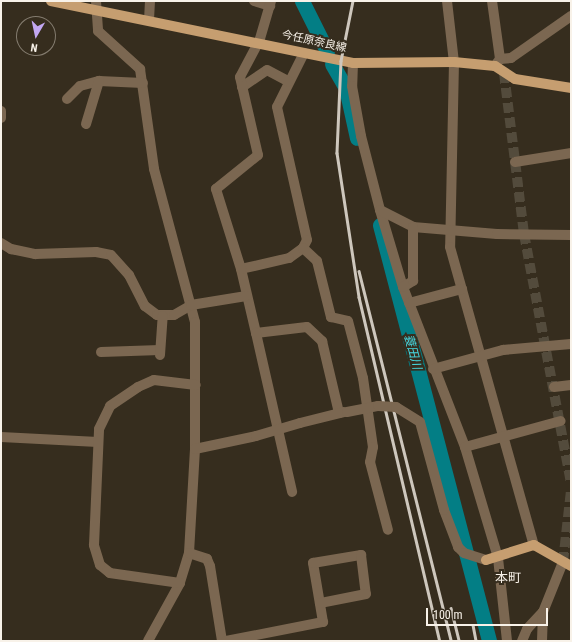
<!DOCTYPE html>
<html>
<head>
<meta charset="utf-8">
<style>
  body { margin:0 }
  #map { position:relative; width:572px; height:642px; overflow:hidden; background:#362d1e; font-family:"Roboto Condensed","Noto Sans JP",sans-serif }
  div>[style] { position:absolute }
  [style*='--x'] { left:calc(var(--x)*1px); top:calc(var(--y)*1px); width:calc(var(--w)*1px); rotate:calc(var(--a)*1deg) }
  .river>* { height:15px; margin:-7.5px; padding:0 7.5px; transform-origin:7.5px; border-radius:7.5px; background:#037e85 }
  .minor-tunnel>* { height:10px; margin-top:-5px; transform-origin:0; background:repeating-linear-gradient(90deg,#534b3c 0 10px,transparent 0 15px) }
  .minor>* { height:10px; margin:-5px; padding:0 5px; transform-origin:5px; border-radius:5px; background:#7b6751 }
  .major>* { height:10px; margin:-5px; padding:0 5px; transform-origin:5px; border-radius:5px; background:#c69e70 }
  .rail>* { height:2.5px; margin:-1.25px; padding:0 1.25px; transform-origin:1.25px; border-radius:1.25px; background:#cec7bd }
  .minor-bridge>* { height:10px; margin:-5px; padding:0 5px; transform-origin:5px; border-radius:5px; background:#7b6751 }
  span { translate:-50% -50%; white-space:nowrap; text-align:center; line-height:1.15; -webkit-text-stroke:4px #362d1e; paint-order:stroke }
  .street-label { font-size:11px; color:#f8f2e9 }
  .water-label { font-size:12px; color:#46d9e2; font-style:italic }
  .quarter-label { font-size:13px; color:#f8f2e9 }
  .frame { position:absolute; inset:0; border:2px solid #f8f2e9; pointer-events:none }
  .north { position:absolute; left:16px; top:16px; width:40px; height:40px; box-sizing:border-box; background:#362d1e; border:1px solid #847c6f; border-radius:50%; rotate:189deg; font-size:11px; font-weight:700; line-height:16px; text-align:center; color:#f8f2e9 }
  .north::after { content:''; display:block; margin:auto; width:14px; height:18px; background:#c2a7f2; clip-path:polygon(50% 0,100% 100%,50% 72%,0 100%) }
  .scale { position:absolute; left:426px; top:608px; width:122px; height:18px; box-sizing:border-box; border:2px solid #f8f2e9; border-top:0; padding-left:5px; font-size:12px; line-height:14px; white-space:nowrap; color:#f8f2e9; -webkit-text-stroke:3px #362d1e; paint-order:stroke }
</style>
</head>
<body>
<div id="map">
  <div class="river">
    <i style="--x:302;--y:1;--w:56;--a:63.4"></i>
    <i style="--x:332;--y:64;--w:28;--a:60"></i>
    <i style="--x:346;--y:88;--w:51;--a:77.6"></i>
    <i style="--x:380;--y:225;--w:430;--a:75.3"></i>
  </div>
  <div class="minor-tunnel">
    <i style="--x:504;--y:73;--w:162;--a:82.9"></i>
    <i style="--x:524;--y:234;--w:252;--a:79.3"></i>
    <i style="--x:563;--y:562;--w:71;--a:-83.6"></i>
  </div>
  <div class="minor">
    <i style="--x:96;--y:1;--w:30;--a:86"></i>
    <i style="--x:98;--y:31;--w:57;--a:42.1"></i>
    <i style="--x:140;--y:69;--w:101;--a:82"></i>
    <i style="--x:154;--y:169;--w:158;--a:75"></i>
    <i style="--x:195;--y:322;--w:127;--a:90"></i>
    <i style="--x:195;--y:449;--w:104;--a:93.3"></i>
    <i style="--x:189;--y:553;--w:31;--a:107"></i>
    <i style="--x:180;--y:583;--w:66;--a:118.9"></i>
    <i style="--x:254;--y:1;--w:17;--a:17"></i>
    <i style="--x:447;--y:1;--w:61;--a:83.5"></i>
    <i style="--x:454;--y:62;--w:185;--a:91.2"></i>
    <i style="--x:450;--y:247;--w:310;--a:74.3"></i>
    <i style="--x:492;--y:1;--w:59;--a:82.1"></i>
    <i style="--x:500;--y:59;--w:5;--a:127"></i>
    <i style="--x:149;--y:20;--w:19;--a:-87"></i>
    <i style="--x:304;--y:53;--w:60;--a:116.6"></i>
    <i style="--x:277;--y:107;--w:136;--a:77.3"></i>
    <i style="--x:307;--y:240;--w:9;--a:117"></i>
    <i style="--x:303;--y:248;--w:17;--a:144"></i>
    <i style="--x:289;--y:258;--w:49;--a:167.1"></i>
    <i style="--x:241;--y:269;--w:66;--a:76.8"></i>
    <i style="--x:256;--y:333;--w:51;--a:-6.7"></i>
    <i style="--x:307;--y:327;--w:21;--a:43"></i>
    <i style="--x:322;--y:341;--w:74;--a:76.7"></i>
    <i style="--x:500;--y:59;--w:11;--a:-5"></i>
    <i style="--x:511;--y:58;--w:73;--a:-35"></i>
    <i style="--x:353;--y:63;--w:23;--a:92"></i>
    <i style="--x:352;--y:86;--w:51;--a:79.8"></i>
    <i style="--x:361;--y:136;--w:76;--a:75.6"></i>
    <i style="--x:380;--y:210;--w:80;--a:73.4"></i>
    <i style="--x:403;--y:287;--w:172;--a:68.8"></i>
    <i style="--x:465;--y:447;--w:116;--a:73.4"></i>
    <i style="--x:498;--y:558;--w:83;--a:83.8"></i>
    <i style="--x:242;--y:87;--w:30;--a:-34"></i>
    <i style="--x:267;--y:70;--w:24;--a:28"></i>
    <i style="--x:67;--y:99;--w:18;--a:-45"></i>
    <i style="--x:80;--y:86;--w:20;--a:-15"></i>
    <i style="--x:99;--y:81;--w:44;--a:2.6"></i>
    <i style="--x:1;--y:111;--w:7;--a:90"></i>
    <i style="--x:86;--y:124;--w:45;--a:-73.2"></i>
    <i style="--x:515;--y:162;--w:57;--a:-9.1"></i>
    <i style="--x:380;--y:210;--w:37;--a:27"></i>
    <i style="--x:413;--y:227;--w:84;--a:4.8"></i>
    <i style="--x:497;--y:234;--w:74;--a:0.8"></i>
    <i style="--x:1;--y:243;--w:12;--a:31"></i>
    <i style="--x:11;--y:249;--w:25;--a:12"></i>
    <i style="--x:35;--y:254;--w:61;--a:-1.9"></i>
    <i style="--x:96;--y:252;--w:15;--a:11"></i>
    <i style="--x:111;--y:255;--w:27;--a:48"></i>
    <i style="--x:129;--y:275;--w:35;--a:63"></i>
    <i style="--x:145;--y:306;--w:15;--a:37"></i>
    <i style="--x:157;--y:315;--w:17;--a:0"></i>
    <i style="--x:174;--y:315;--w:20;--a:-30"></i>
    <i style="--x:191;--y:305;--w:56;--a:-9.3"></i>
    <i style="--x:303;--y:248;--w:19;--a:43"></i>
    <i style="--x:317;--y:261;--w:58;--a:76"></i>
    <i style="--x:331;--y:317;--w:17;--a:13"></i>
    <i style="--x:348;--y:321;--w:59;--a:75.3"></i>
    <i style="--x:363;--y:378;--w:70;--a:81.8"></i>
    <i style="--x:373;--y:447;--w:15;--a:101"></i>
    <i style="--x:370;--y:462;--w:70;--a:75.2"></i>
    <i style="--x:241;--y:269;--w:84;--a:-107.4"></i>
    <i style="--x:216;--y:189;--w:54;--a:-39"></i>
    <i style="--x:258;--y:155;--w:80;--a:-103"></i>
    <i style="--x:240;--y:77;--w:40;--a:-62"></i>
    <i style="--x:259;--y:42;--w:43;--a:-73.7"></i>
    <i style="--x:403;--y:287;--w:12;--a:-31"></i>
    <i style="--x:413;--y:281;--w:54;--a:-90"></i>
    <i style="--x:409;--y:303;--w:55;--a:-14.8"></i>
    <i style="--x:256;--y:333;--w:163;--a:77.2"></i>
    <i style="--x:101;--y:352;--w:59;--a:-1.9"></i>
    <i style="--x:160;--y:355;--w:39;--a:-86"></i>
    <i style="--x:433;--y:369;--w:73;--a:-15.2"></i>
    <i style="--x:503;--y:350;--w:68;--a:-5"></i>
    <i style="--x:554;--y:387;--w:17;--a:-7"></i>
    <i style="--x:300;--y:423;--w:45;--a:-14"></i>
    <i style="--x:1;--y:437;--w:97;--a:3"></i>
    <i style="--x:465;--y:447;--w:99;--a:-15.2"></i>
    <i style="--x:195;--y:449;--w:62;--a:-12"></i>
    <i style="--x:444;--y:510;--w:40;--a:69"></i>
    <i style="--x:458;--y:547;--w:8;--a:45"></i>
    <i style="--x:464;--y:553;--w:23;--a:18"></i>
    <i style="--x:189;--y:553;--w:19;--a:18"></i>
    <i style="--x:207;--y:559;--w:8;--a:67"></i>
    <i style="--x:210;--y:566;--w:76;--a:80.9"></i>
    <i style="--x:180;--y:583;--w:71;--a:-171.9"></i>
    <i style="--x:110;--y:573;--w:13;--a:-141"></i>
    <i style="--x:100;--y:565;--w:21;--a:-107"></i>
    <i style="--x:94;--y:545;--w:116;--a:-87.5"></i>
    <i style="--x:99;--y:429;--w:25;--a:-64"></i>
    <i style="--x:110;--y:406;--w:34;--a:-34"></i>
    <i style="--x:138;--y:387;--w:17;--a:-24"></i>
    <i style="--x:154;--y:380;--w:42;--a:6.8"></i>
    <i style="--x:226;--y:641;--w:99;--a:-11.1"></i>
    <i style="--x:323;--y:622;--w:60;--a:-99.6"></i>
    <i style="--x:313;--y:563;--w:49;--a:-9.5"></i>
    <i style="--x:361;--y:555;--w:39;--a:83"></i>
    <i style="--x:366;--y:594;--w:47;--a:168.9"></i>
    <i style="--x:522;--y:641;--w:13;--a:-67"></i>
    <i style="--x:527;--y:629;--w:23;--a:-47"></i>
    <i style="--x:542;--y:641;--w:29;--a:-88"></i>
    <i style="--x:543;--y:612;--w:54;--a:-68.2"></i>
  </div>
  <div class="major">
    <i style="--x:51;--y:1;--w:308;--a:11.6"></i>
    <i style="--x:353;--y:63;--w:101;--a:-0.6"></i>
    <i style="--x:454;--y:62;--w:41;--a:5.6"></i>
    <i style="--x:495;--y:66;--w:24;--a:33"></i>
    <i style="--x:515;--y:79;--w:57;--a:9.1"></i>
    <i style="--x:486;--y:560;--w:50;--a:-17.4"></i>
    <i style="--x:534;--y:545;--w:43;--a:29.6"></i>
  </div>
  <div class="rail">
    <i style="--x:353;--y:1;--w:61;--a:101.3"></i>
    <i style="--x:341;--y:61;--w:92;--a:92.5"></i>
    <i style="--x:337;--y:153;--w:146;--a:81.3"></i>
    <i style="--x:359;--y:297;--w:353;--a:76.8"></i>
    <i style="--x:359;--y:271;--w:381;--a:76"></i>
    <i style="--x:451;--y:608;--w:34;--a:76"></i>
    <i style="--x:473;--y:625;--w:16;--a:79"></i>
  </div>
  <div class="minor-bridge">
    <i style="--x:347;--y:412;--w:32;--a:-11"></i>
    <i style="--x:378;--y:406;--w:18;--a:3"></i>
    <i style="--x:396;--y:407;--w:28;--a:32"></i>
    <i style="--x:420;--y:422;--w:91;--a:74.7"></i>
    <i style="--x:256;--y:436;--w:46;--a:-16.5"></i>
  </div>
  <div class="street-label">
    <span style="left:314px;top:42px;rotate:12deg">今任原奈良線</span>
  </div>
  <div class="water-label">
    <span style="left:412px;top:352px;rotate:75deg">蓑田川</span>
  </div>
  <div class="quarter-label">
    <span style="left:508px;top:578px">本町</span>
  </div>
  <div class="frame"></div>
  <div class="north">N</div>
  <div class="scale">100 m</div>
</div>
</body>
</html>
